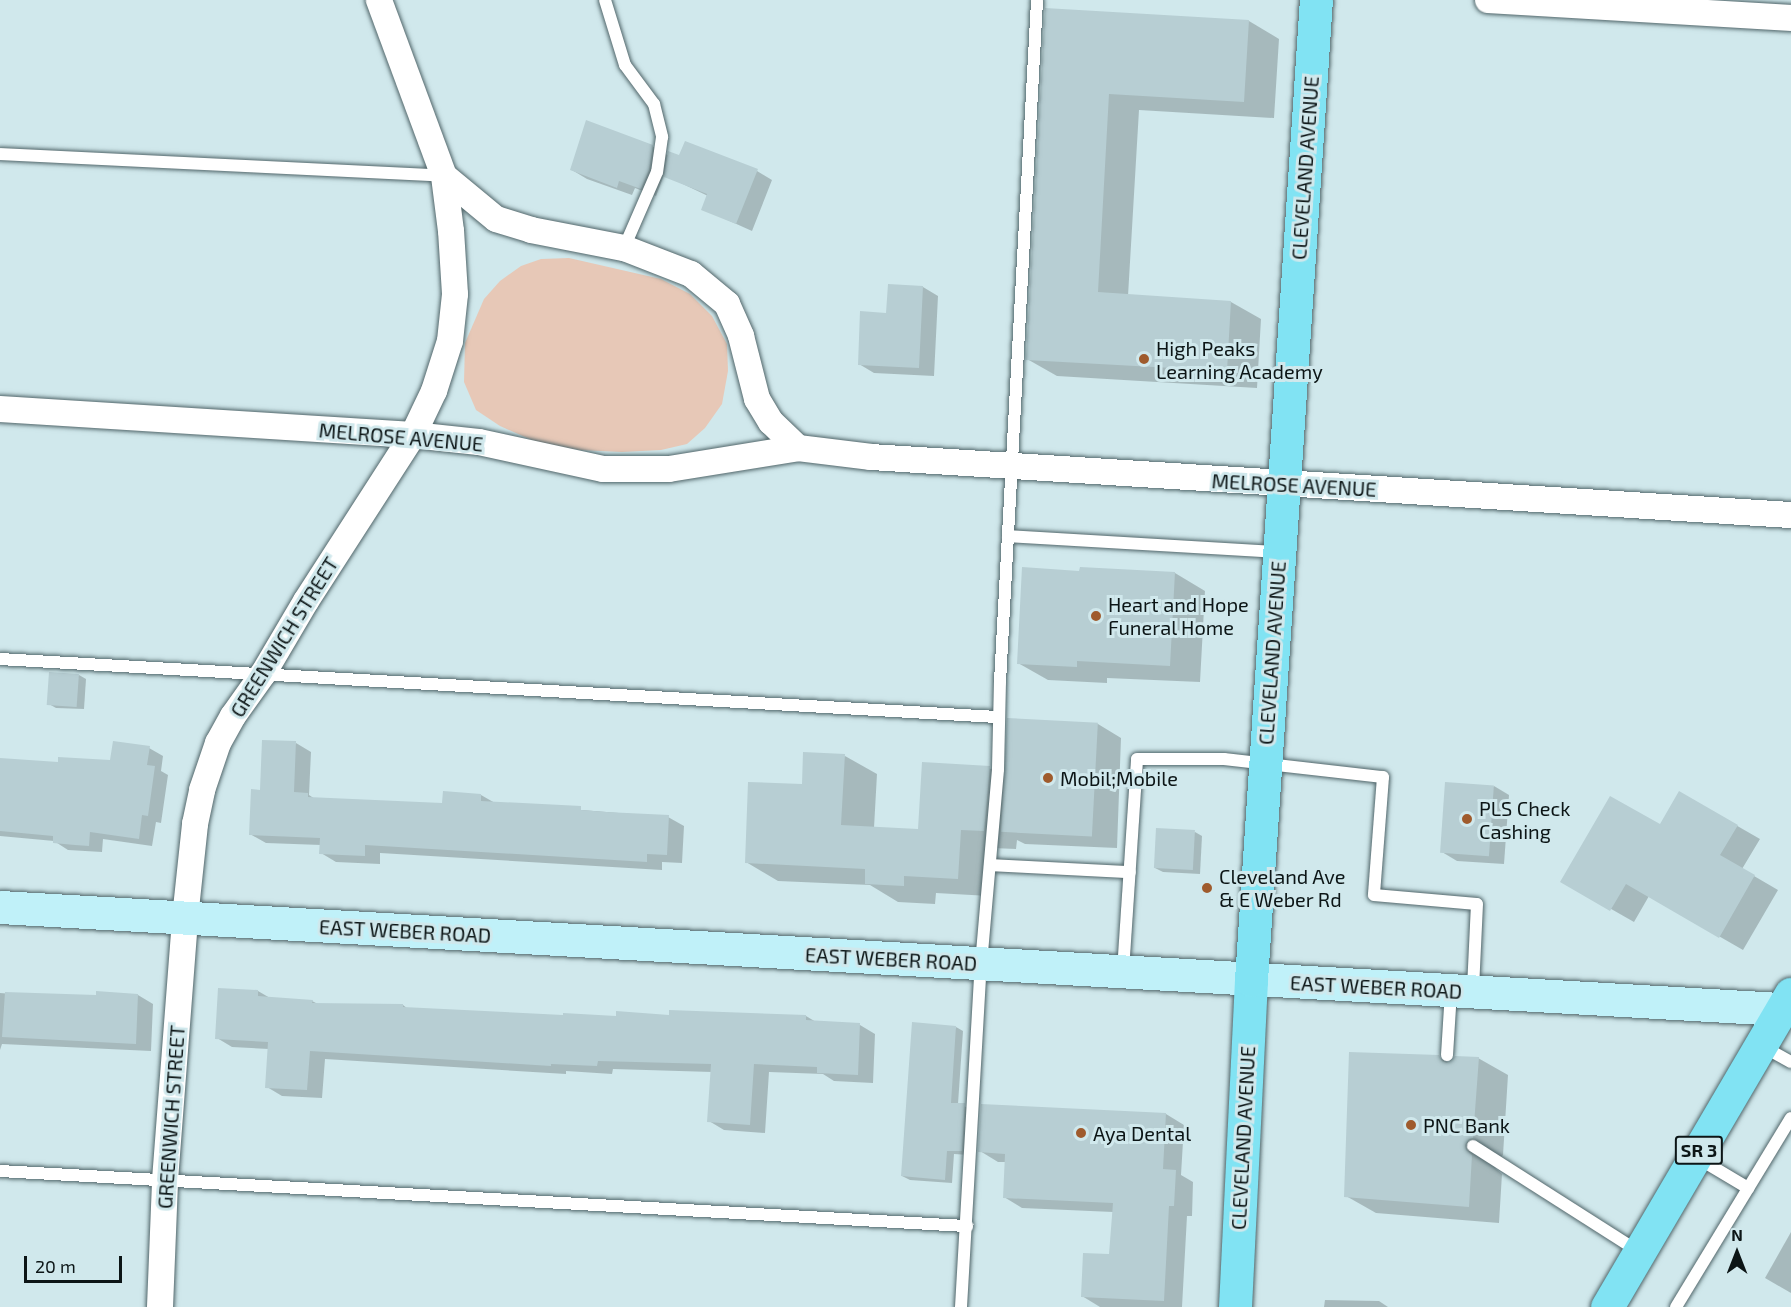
<!DOCTYPE html>
<html>
<head>
<meta charset="utf-8">
<style>
  body { margin:0 }
  #map { position:relative; width:1791px; height:1307px; overflow:hidden; background:#d0e8ec; font-family:"Exo 2",sans-serif }
  div>[style] { position:absolute }
  [style*='--x'] { left:calc(var(--x)*1px); top:calc(var(--y)*1px); width:calc(var(--w)*1px); rotate:calc(var(--a)*1deg) }
  .green>* { inset:0; background:#e7c8b7 }
  .shadow>* { inset:0; background:#0003 }
  .building>* { inset:0; background:#b7ced3; transform-origin:0 0 }
  .roads { filter:drop-shadow(0 0 2px #51666a) drop-shadow(0 0 2px #51666a) }
  .lane>* { height:12px; margin:-6px; padding:0 6px; transform-origin:6px; border-radius:6px; background:#fff }
  .street>* { height:26px; margin:-13px; padding:0 13px; transform-origin:13px; border-radius:13px; background:#fff }
  .secondary>* { height:33px; margin:-16.5px; padding:0 16.5px; transform-origin:16.5px; border-radius:16.5px; background:#c0f1f9 }
  .primary>* { height:33px; margin:-16.5px; padding:0 16.5px; transform-origin:16.5px; border-radius:16.5px; background:#81e3f3 }
  .dots>* { width:16px; height:16px; translate:-50% -50%; box-sizing:border-box; border:3px solid #d0e8ec; border-radius:50% }
  span { translate:-50% -50%; white-space:nowrap; text-align:center; line-height:1.15; -webkit-text-stroke:6px #d0e8ec; paint-order:stroke }
  .shield-label span { padding:2px 4px; background:#d0e8ec; border:2px solid; border-radius:4px; -webkit-text-stroke-width:0 }
  .shield-label { font-size:18px; color:#0c1516; font-weight:700 }
  .street-label { font-size:20px; color:#0c1516 }
  .poi-label { font-size:20px; color:#0c1516 }
  .left { translate:0 -50%; text-align:left }
  .north { position:absolute; left:1707px; top:1223px; width:60px; height:60px; -webkit-text-stroke:4px #d0e8ec; paint-order:stroke; rotate:0deg; font-size:16px; font-weight:700; line-height:24px; text-align:center; color:#0c1516 }
  .north::after { content:''; display:block; margin:auto; width:21px; height:27px; background:#0c1516; clip-path:polygon(50% 0,100% 100%,50% 72%,0 100%) }
  .scale { position:absolute; left:24px; top:1256px; width:98px; height:27px; box-sizing:border-box; border:3px solid #0c1516; border-top:0; padding-left:8px; font-size:18px; line-height:21px; white-space:nowrap; color:#0c1516; -webkit-text-stroke:4px #d0e8ec; paint-order:stroke }
</style>
</head>
<body>
<div id="map">
  <div class="green">
    <i style="clip-path:polygon(569px 258px,661px 279px,690px 294px,712px 316px,727px 344px,728px 371px,722px 404px,705px 428px,687px 444px,661px 450px,622px 452px,579px 450px,534px 441px,500px 426px,476px 410px,464px 382px,465px 343px,484px 299px,500px 281px,521px 266px,541px 259px)"></i>
  </div>
  <div class="shadow">
    <i style="clip-path:polygon(1046px 9px,1249px 21px,1279px 39px,1274px 118px,1139px 110px,1128px 296px,1231px 302px,1261px 319px,1257px 388px,1057px 376px,1027px 359px)"></i>
    <i style="clip-path:polygon(652px 146px,669px 156px,757px 171px,772px 180px,752px 231px,703px 209px,708px 196px,664px 175px,656px 196px,635px 188px,632px 195px,587px 179px,572px 170px)"></i>
    <i style="clip-path:polygon(889px 285px,923px 287px,938px 296px,934px 376px,874px 373px,859px 364px,888px 314px)"></i>
    <i style="clip-path:polygon(1081px 572px,1175px 573px,1205px 591px,1200px 682px,1107px 678px,1107px 683px,1048px 680px,1018px 663px)"></i>
    <i style="clip-path:polygon(79px 675px,86px 679px,84px 709px,56px 708px,49px 704px)"></i>
    <i style="clip-path:polygon(1009px 719px,1098px 724px,1121px 738px,1117px 848px,1025px 844px,1017px 840px,1016px 849px,992px 848px,989px 896px,936px 893px,935px 904px,898px 902px,870px 885px,778px 881px,746px 862px,803px 786px,845px 756px,877px 774px,874px 828px,919px 831px,989px 768px,1005px 777px)"></i>
    <i style="clip-path:polygon(296px 743px,311px 752px,309px 795px,315px 799px,443px 804px,481px 795px,495px 803px,668px 817px,684px 826px,682px 863px,662px 862px,662px 870px,380px 853px,380px 864px,336px 862px,321px 853px,321px 845px,266px 843px,250px 834px,262px 791px)"></i>
    <i style="clip-path:polygon(149px 748px,163px 756px,161px 771px,168px 775px,161px 823px,156px 822px,152px 846px,103px 839px,102px 852px,68px 850px,54px 841px,0 836px,0 760px,59px 764px,111px 761px)"></i>
    <i style="clip-path:polygon(1494px 786px,1509px 795px,1504px 864px,1457px 861px,1442px 852px)"></i>
    <i style="clip-path:polygon(1680px 793px,1760px 839px,1742px 869px,1778px 890px,1743px 950px,1649px 896px,1634px 922px,1562px 881px,1661px 826px)"></i>
    <i style="clip-path:polygon(1195px 832px,1202px 836px,1200px 874px,1163px 872px,1155px 868px)"></i>
    <i style="clip-path:polygon(258px 991px,270px 998px,312px 1001px,318px 1004px,403px 1005px,408px 1009px,617px 1018px,806px 1016px,816px 1022px,860px 1025px,875px 1034px,873px 1083px,834px 1081px,823px 1074px,769px 1072px,765px 1133px,724px 1130px,709px 1121px,712px 1072px,613px 1069px,612px 1074px,566px 1071px,566px 1074px,325px 1059px,322px 1098px,282px 1096px,267px 1087px,269px 1049px,232px 1047px,217px 1038px)"></i>
    <i style="clip-path:polygon(0 993px,53px 997px,138px 995px,153px 1004px,151px 1051px,2px 1044px,0 1050px)"></i>
    <i style="clip-path:polygon(956px 1027px,963px 1031px,958px 1104px,971px 1109px,969px 1155px,954px 1154px,952px 1183px,910px 1180px,902px 1176px)"></i>
    <i style="clip-path:polygon(1438px 1057px,1449px 1063px,1478px 1058px,1508px 1075px,1503px 1155px,1494px 1163px,1496px 1169px,1502px 1174px,1499px 1223px,1376px 1213px,1346px 1196px)"></i>
    <i style="clip-path:polygon(1166px 1114px,1184px 1125px,1181px 1175px,1193px 1182px,1192px 1216px,1187px 1216px,1182px 1307px,1100px 1307px,1082px 1296px,1110px 1256px,1113px 1212px,1022px 1208px,1004px 1197px,1006px 1162px,998px 1162px,980px 1151px)"></i>
    <i style="clip-path:polygon(1791px 1232px,1791px 1293px,1765px 1278px)"></i>
    <i style="clip-path:polygon(1325px 1300px,1379px 1301px,1388px 1307px,1324px 1307px)"></i>
  </div>
  <div class="building">
    <i style="clip-path:polygon(1045px 8px,1249px 20px,1244px 102px,1109px 94px,1098px 292px,1231px 301px,1227px 371px,1026px 360px)"></i>
    <i style="clip-path:polygon(586px 120px,653px 145px,649px 170px,641px 189px,619px 181px,617px 188px,570px 170px)"></i>
    <i style="clip-path:polygon(685px 141px,758px 169px,736px 224px,701px 210px,707px 194px,664px 177px,668px 151px,679px 155px)"></i>
    <i style="clip-path:polygon(888px 284px,923px 286px,919px 368px,858px 365px,860px 311px,886px 313px)"></i>
    <i style="clip-path:polygon(1022px 567px,1079px 571px,1080px 567px,1175px 572px,1170px 666px,1077px 661px,1077px 667px,1017px 664px)"></i>
    <i style="left:49px;top:672px;width:30px;height:33px;rotate:4deg"></i>
    <i style="left:1007px;top:718px;width:91px;height:114px;rotate:3deg"></i>
    <i style="clip-path:polygon(262px 740px,296px 741px,294px 792px,308px 793px,308px 797px,442px 803px,443px 791px,481px 794px,481px 801px,581px 806px,581px 810px,606px 812px,669px 815px,667px 855px,647px 854px,647px 862px,365px 845px,365px 856px,319px 854px,320px 838px,249px 835px,251px 789px,260px 790px)"></i>
    <i style="clip-path:polygon(113px 741px,150px 746px,147px 765px,155px 766px,148px 816px,142px 815px,139px 839px,90px 832px,89px 846px,75px 845px,53px 843px,53px 836px,0 831px,0 758px,58px 762px,58px 757px,110px 760px)"></i>
    <i style="clip-path:polygon(803px 752px,845px 754px,841px 825px,918px 829px,922px 762px,990px 766px,984px 831px,961px 830px,958px 879px,904px 876px,904px 886px,865px 884px,865px 869px,745px 863px,748px 782px,802px 784px)"></i>
    <i style="left:1445px;top:782px;width:49px;height:71px;rotate:4deg"></i>
    <i style="clip-path:polygon(1679px 791px,1738px 825px,1720px 855px,1755px 875px,1719px 938px,1626px 884px,1610px 911px,1560px 882px,1610px 796px,1660px 824px)"></i>
    <i style="left:1156px;top:828px;width:39px;height:40px;rotate:3deg"></i>
    <i style="clip-path:polygon(218px 988px,258px 990px,258px 996px,313px 1000px,312px 1003px,403px 1004px,403px 1007px,563px 1015px,563px 1013px,616px 1016px,616px 1011px,669px 1015px,669px 1010px,806px 1015px,806px 1020px,860px 1023px,858px 1075px,817px 1073px,817px 1067px,754px 1064px,750px 1125px,707px 1122px,711px 1064px,598px 1061px,597px 1066px,551px 1064px,551px 1066px,310px 1051px,307px 1090px,265px 1088px,268px 1042px,215px 1039px)"></i>
    <i style="clip-path:polygon(96px 991px,138px 994px,136px 1044px,2px 1037px,5px 992px,96px 995px)"></i>
    <i style="clip-path:polygon(912px 1022px,956px 1026px,951px 1103px,965px 1103px,962px 1151px,947px 1151px,945px 1180px,901px 1176px)"></i>
    <i style="clip-path:polygon(1349px 1052px,1439px 1055px,1442px 1061px,1447px 1063px,1455px 1056px,1479px 1057px,1473px 1138px,1469px 1139px,1465px 1145px,1466px 1150px,1472px 1155px,1469px 1207px,1344px 1197px)"></i>
    <i style="clip-path:polygon(981px 1104px,1166px 1113px,1163px 1169px,1176px 1170px,1174px 1206px,1169px 1206px,1164px 1301px,1081px 1297px,1083px 1253px,1109px 1254px,1113px 1203px,1003px 1198px,1005px 1154px,978px 1152px)"></i>
  </div>
  <div class="roads">
    <div class="lane">
      <i style="--x:605;--y:0;--w:68;--a:72.9"></i>
      <i style="--x:625;--y:65;--w:49;--a:53.4"></i>
      <i style="--x:654;--y:104;--w:34;--a:76"></i>
      <i style="--x:662;--y:137;--w:35;--a:98"></i>
      <i style="--x:657;--y:172;--w:83;--a:113.5"></i>
      <i style="--x:0;--y:154;--w:445;--a:2.8"></i>
      <i style="--x:1008;--y:536;--w:270;--a:3.4"></i>
      <i style="--x:0;--y:659;--w:1000;--a:3.33"></i>
      <i style="--x:990;--y:865;--w:140;--a:2.9"></i>
      <i style="--x:1123;--y:971;--w:212;--a:-86.2"></i>
      <i style="--x:1137;--y:759;--w:87;--a:0"></i>
      <i style="--x:1224;--y:759;--w:160;--a:6.5"></i>
      <i style="--x:1383;--y:777;--w:118;--a:94.4"></i>
      <i style="--x:1374;--y:895;--w:103;--a:5"></i>
      <i style="--x:1477;--y:904;--w:85;--a:92.7"></i>
      <i style="--x:1762;--y:1046;--w:33;--a:29"></i>
      <i style="--x:1447;--y:1055;--w:64;--a:-86.4"></i>
      <i style="--x:1473;--y:1146;--w:196;--a:32.5"></i>
      <i style="--x:1696;--y:1157;--w:61;--a:30.8"></i>
      <i style="--x:0;--y:1171;--w:969;--a:3.26"></i>
      <i style="--x:961;--y:1307;--w:344;--a:-86.7"></i>
      <i style="--x:981;--y:964;--w:196;--a:-85"></i>
      <i style="--x:998;--y:769;--w:87;--a:-88.7"></i>
      <i style="--x:1000;--y:682;--w:683;--a:-86.89"></i>
      <i style="--x:1676;--y:1307;--w:221;--a:-58.7"></i>
    </div>
    <div class="street">
      <i style="--x:1488;--y:0;--w:304;--a:3.4"></i>
      <i style="--x:444;--y:176;--w:67;--a:39.6"></i>
      <i style="--x:496;--y:219;--w:37;--a:17"></i>
      <i style="--x:531;--y:230;--w:95;--a:11"></i>
      <i style="--x:624;--y:248;--w:72;--a:21.2"></i>
      <i style="--x:691;--y:274;--w:47;--a:39.8"></i>
      <i style="--x:727;--y:304;--w:35;--a:66"></i>
      <i style="--x:741;--y:336;--w:65;--a:75.7"></i>
      <i style="--x:757;--y:399;--w:27;--a:59"></i>
      <i style="--x:771;--y:422;--w:37;--a:44"></i>
      <i style="--x:0;--y:409;--w:414;--a:3.6"></i>
      <i style="--x:413;--y:435;--w:66;--a:6.1"></i>
      <i style="--x:479;--y:442;--w:127;--a:12.3"></i>
      <i style="--x:603;--y:469;--w:66;--a:0"></i>
      <i style="--x:669;--y:469;--w:131;--a:-9.2"></i>
      <i style="--x:798;--y:448;--w:74;--a:7"></i>
      <i style="--x:871;--y:457;--w:922;--a:3.61"></i>
      <i style="--x:160;--y:1307;--w:127;--a:-87.7"></i>
      <i style="--x:165;--y:1180;--w:263;--a:-85.6"></i>
      <i style="--x:185;--y:918;--w:95;--a:-83.9"></i>
      <i style="--x:195;--y:824;--w:35;--a:-78"></i>
      <i style="--x:202;--y:790;--w:50;--a:-71.2"></i>
      <i style="--x:218;--y:743;--w:31;--a:-61"></i>
      <i style="--x:233;--y:716;--w:52;--a:-54.5"></i>
      <i style="--x:263;--y:674;--w:85;--a:-59.5"></i>
      <i style="--x:306;--y:601;--w:197;--a:-57.2"></i>
      <i style="--x:413;--y:435;--w:49;--a:-64.5"></i>
      <i style="--x:434;--y:391;--w:52;--a:-72.3"></i>
      <i style="--x:450;--y:341;--w:47;--a:-83.9"></i>
      <i style="--x:455;--y:294;--w:63;--a:-93.6"></i>
      <i style="--x:451;--y:231;--w:55;--a:-97.3"></i>
      <i style="--x:444;--y:176;--w:188;--a:-110.3"></i>
    </div>
    <div class="secondary">
      <i style="--x:0;--y:907;--w:1784;--a:3.28"></i>
    </div>
    <div class="primary">
      <i style="--x:1235;--y:1307;--w:327;--a:-87.2"></i>
      <i style="--x:1251;--y:980;--w:982;--a:-86.21"></i>
      <i style="--x:1607;--y:1307;--w:363;--a:-59.6"></i>
    </div>
  </div>
  <div class="dots">
    <i style="left:1144px;top:359px;background:#9f5b2d"></i>
    <i style="left:1096px;top:616px;background:#9f5b2d"></i>
    <i style="left:1048px;top:778px;background:#9f5b2d"></i>
    <i style="left:1467px;top:819px;background:#9f5b2d"></i>
    <i style="left:1207px;top:888px;background:#9f5b2d"></i>
    <i style="left:1411px;top:1125px;background:#9f5b2d"></i>
    <i style="left:1081px;top:1133px;background:#9f5b2d"></i>
  </div>
  <div class="shield-label">
    <span style="left:1699px;top:1150px">SR 3</span>
  </div>
  <div class="street-label">
    <span style="left:1305px;top:168px;rotate:-86deg">CLEVELAND AVENUE</span>
    <span style="left:401px;top:437px;rotate:5deg">MELROSE AVENUE</span>
    <span style="left:1294px;top:485px;rotate:3deg">MELROSE AVENUE</span>
    <span style="left:284px;top:637px;rotate:-58deg">GREENWICH STREET</span>
    <span style="left:1272px;top:653px;rotate:-86deg">CLEVELAND AVENUE</span>
    <span style="left:405px;top:931px;rotate:3deg">EAST WEBER ROAD</span>
    <span style="left:891px;top:959px;rotate:3deg">EAST WEBER ROAD</span>
    <span style="left:1376px;top:987px;rotate:3deg">EAST WEBER ROAD</span>
    <span style="left:171px;top:1117px;rotate:-86deg">GREENWICH STREET</span>
    <span style="left:1243px;top:1138px;rotate:-87deg">CLEVELAND AVENUE</span>
  </div>
  <div class="poi-label">
    <span class="left" style="left:1156px;top:360px">High Peaks<br>Learning Academy</span>
    <span class="left" style="left:1108px;top:616px">Heart and Hope<br>Funeral Home</span>
    <span class="left" style="left:1060px;top:778px">Mobil;Mobile</span>
    <span class="left" style="left:1479px;top:820px">PLS Check<br>Cashing</span>
    <span class="left" style="left:1219px;top:888px">Cleveland Ave<br>&amp; E Weber Rd</span>
    <span class="left" style="left:1423px;top:1125px">PNC Bank</span>
    <span class="left" style="left:1093px;top:1133px">Aya Dental</span>
  </div>
  <div class="north">N</div>
  <div class="scale">20 m</div>
</div>
</body>
</html>
